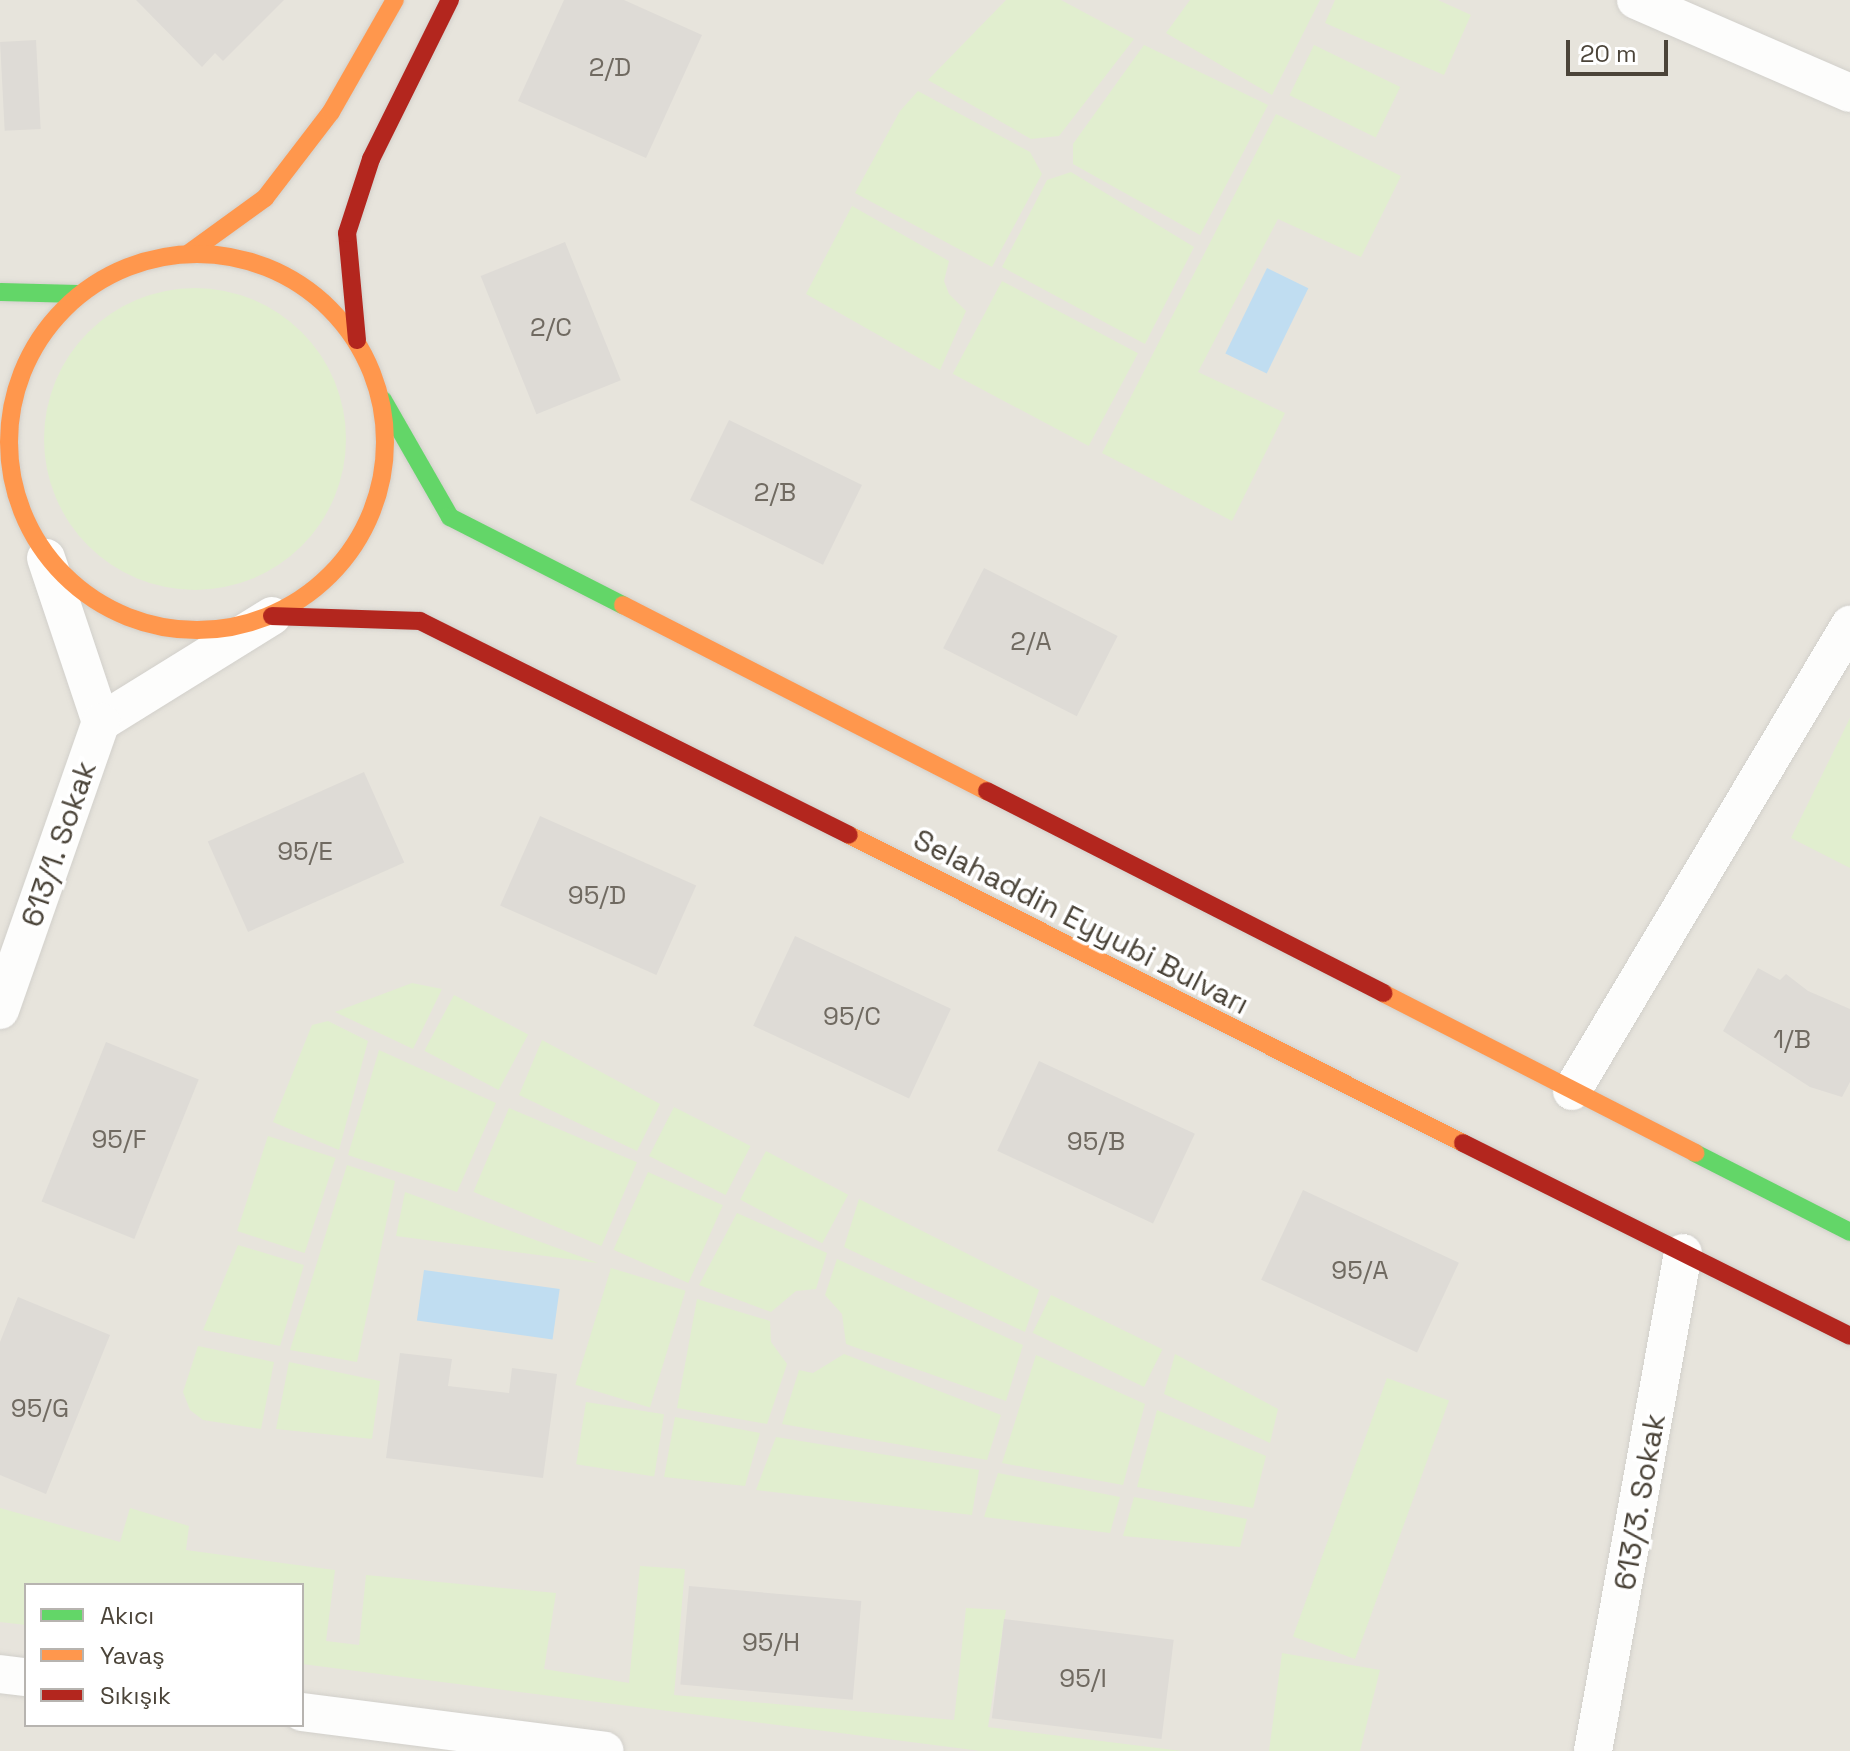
<!DOCTYPE html>
<html>
<head>
<meta charset="utf-8">
<style>
  body { margin:0 }
  #map { position:relative; width:1850px; height:1751px; overflow:hidden; background:#f4f2ee; font-family:"Space Grotesk",sans-serif }
  div>[style] { position:absolute }
  [style*='--x'] { left:calc(var(--x)*1px); top:calc(var(--y)*1px); width:calc(var(--w)*1px); rotate:calc(var(--a)*1deg) }
  .residential>* { inset:0; background:#e7e4dc }
  .green>* { inset:0; background:#e1eecf; transform-origin:0 0 }
  .round { border-radius:50% }
  .water>* { inset:0; background:#c0ddf1; transform-origin:0 0 }
  .building>* { inset:0; background:#dedbd6; transform-origin:0 0 }
  .roads { filter:drop-shadow(0 0 2px #d2d0cb) drop-shadow(0 0 2px #d2d0cb) }
  .street>* { height:38px; margin:-19px; padding:0 19px; transform-origin:19px; border-radius:19px; background:#fdfdfc }
  .fast>* { height:18px; margin:-9px; padding:0 9px; transform-origin:9px; border-radius:9px; background:#63d668 }
  .slow>* { height:18px; margin:-9px; padding:0 9px; transform-origin:9px; border-radius:9px; background:#ff974d }
  .slow>.ring { margin:-9px; padding:0; box-sizing:content-box; background:none; border:18px solid #ff974d; border-radius:50% }
  .jam>* { height:18px; margin:-9px; padding:0 9px; transform-origin:9px; border-radius:9px; background:#b3261e }
  span { translate:-50% -50%; white-space:nowrap; text-align:center; line-height:1.15; -webkit-text-stroke:7px #fff; paint-order:stroke }
  .number-label { font-size:26px; color:#706a61 }
  .number-label span { -webkit-text-stroke-width:0 }
  .street-label { font-size:30px; color:#4b4439 }
  .legend { position:absolute; left:24px; top:1583px; width:280px; height:144px; box-sizing:border-box; background:#fff; border:2px solid #b7b4b0; margin:0; padding:10px 14px; list-style:none; font-size:24px; color:#4b4439 }
  .legend li { display:flex; align-items:center; gap:16px; height:40px }
  .legend b { width:40px; border:2px solid #b7b4b0 }
  .scale { position:absolute; left:1566px; top:40px; width:102px; height:36px; box-sizing:border-box; border:4px solid #4b4439; border-top:0; padding-left:10px; font-size:24px; line-height:28px; white-space:nowrap; color:#4b4439; -webkit-text-stroke:6px #fff; paint-order:stroke }
</style>
</head>
<body>
<div id="map">
  <div class="residential">
    <i style="clip-path:polygon(evenodd,0 0,1850px 0,1850px 1751px,0 1751px,0 0,26px 1585px,302px 1585px,302px 1725px,26px 1725px,26px 1585px)"></i>
  </div>
  <div class="green">
    <i style="clip-path:polygon(1006px 0,1061px 0,1134px 39px,1059px 136px,1031px 139px,928px 80px)"></i>
    <i style="clip-path:polygon(1190px 0,1320px 0,1272px 95px,1166px 33px)"></i>
    <i style="clip-path:polygon(1335px 0,1438px 0,1471px 15px,1444px 75px,1325px 23px)"></i>
    <i style="clip-path:polygon(1144px 45px,1268px 105px,1200px 235px,1073px 164px,1073px 144px)"></i>
    <i style="left:1314px;top:45px;width:96px;height:56px;rotate:26deg"></i>
    <i style="clip-path:polygon(918px 91px,1030px 152px,1042px 174px,992px 267px,855px 193px,900px 111px)"></i>
    <i style="clip-path:polygon(1276px 114px,1401px 176px,1361px 257px,1278px 219px,1198px 372px,1285px 413px,1232px 521px,1102px 453px)"></i>
    <i style="clip-path:polygon(1071px 172px,1194px 247px,1145px 344px,1002px 267px,1047px 180px)"></i>
    <i style="clip-path:polygon(852px 206px,949px 261px,944px 281px,949px 294px,966px 311px,940px 370px,806px 294px)"></i>
    <i style="left:1002px;top:281px;width:154px;height:105px;rotate:28deg"></i>
    <i class="round" style="left:44px;top:288px;width:302px;height:302px"></i>
    <i style="clip-path:polygon(1850px 718px,1850px 868px,1791px 838px)"></i>
    <i style="clip-path:polygon(412px 983px,442px 989px,413px 1049px,335px 1012px)"></i>
    <i style="left:454px;top:995px;width:84px;height:63px;rotate:28deg"></i>
    <i style="clip-path:polygon(328px 1021px,368px 1041px,339px 1150px,273px 1122px,312px 1025px)"></i>
    <i style="clip-path:polygon(542px 1040px,660px 1104px,637px 1151px,519px 1095px)"></i>
    <i style="clip-path:polygon(379px 1050px,496px 1103px,457px 1192px,348px 1155px)"></i>
    <i style="left:674px;top:1107px;width:86px;height:55px;rotate:27deg"></i>
    <i style="left:509px;top:1108px;width:139px;height:91px;rotate:23deg"></i>
    <i style="left:268px;top:1136px;width:71px;height:100px;rotate:18deg"></i>
    <i style="left:766px;top:1151px;width:93px;height:55px;rotate:28deg"></i>
    <i style="clip-path:polygon(347px 1165px,395px 1181px,357px 1362px,290px 1350px)"></i>
    <i style="left:648px;top:1172px;width:82px;height:85px;rotate:24deg"></i>
    <i style="clip-path:polygon(405px 1192px,598px 1263px,396px 1236px)"></i>
    <i style="clip-path:polygon(859px 1199px,1039px 1290px,1025px 1332px,844px 1247px)"></i>
    <i style="clip-path:polygon(737px 1213px,827px 1253px,816px 1289px,796px 1291px,771px 1312px,699px 1285px)"></i>
    <i style="clip-path:polygon(238px 1245px,304px 1265px,280px 1346px,203px 1330px)"></i>
    <i style="clip-path:polygon(837px 1259px,1023px 1345px,1006px 1401px,846px 1344px,842px 1314px,825px 1295px)"></i>
    <i style="left:611px;top:1268px;width:78px;height:122px;rotate:17deg"></i>
    <i style="left:1051px;top:1295px;width:124px;height:42px;rotate:26deg"></i>
    <i style="clip-path:polygon(697px 1299px,770px 1321px,771px 1342px,787px 1364px,767px 1424px,677px 1408px)"></i>
    <i style="clip-path:polygon(198px 1346px,274px 1362px,261px 1429px,203px 1420px,190px 1410px,183px 1392px)"></i>
    <i style="clip-path:polygon(844px 1354px,1001px 1415px,987px 1460px,782px 1424px,799px 1370px,813px 1373px)"></i>
    <i style="clip-path:polygon(1175px 1354px,1278px 1409px,1270px 1443px,1164px 1394px)"></i>
    <i style="clip-path:polygon(1036px 1355px,1145px 1404px,1123px 1485px,1002px 1463px)"></i>
    <i style="clip-path:polygon(289px 1362px,380px 1381px,372px 1439px,276px 1429px)"></i>
    <i style="left:1387px;top:1378px;width:66px;height:275px;rotate:20deg"></i>
    <i style="left:586px;top:1402px;width:79px;height:63px;rotate:9deg"></i>
    <i style="clip-path:polygon(1157px 1410px,1266px 1456px,1253px 1508px,1137px 1487px)"></i>
    <i style="clip-path:polygon(675px 1417px,760px 1433px,745px 1486px,664px 1477px)"></i>
    <i style="clip-path:polygon(776px 1437px,979px 1470px,972px 1515px,756px 1490px)"></i>
    <i style="clip-path:polygon(998px 1473px,1120px 1497px,1110px 1533px,984px 1517px)"></i>
    <i style="clip-path:polygon(1134px 1497px,1247px 1519px,1240px 1547px,1123px 1536px)"></i>
    <i style="clip-path:polygon(0 1508px,120px 1542px,130px 1508px,189px 1526px,186px 1550px,335px 1570px,326px 1641px,359px 1645px,366px 1575px,556px 1593px,544px 1669px,629px 1683px,640px 1566px,685px 1569px,674px 1695px,954px 1720px,966px 1608px,1006px 1610px,988px 1727px,1182px 1751px,981px 1751px,302px 1664px,302px 1585px,26px 1585px,26px 1625px,0 1622px)"></i>
    <i style="clip-path:polygon(1282px 1653px,1380px 1670px,1360px 1751px,1269px 1751px)"></i>
  </div>
  <div class="water">
    <i style="left:1267px;top:268px;width:46px;height:95px;rotate:26deg"></i>
    <i style="left:424px;top:1270px;width:137px;height:51px;rotate:8deg"></i>
  </div>
  <div class="building">
    <i style="clip-path:polygon(136px 0,284px 0,223px 61px,215px 53px,202px 67px)"></i>
    <i style="clip-path:polygon(564px 0,624px 0,702px 35px,646px 158px,518px 101px)"></i>
    <i style="left:36px;top:40px;width:89px;height:36px;rotate:87deg"></i>
    <i style="left:565px;top:242px;width:149px;height:91px;rotate:68deg"></i>
    <i style="left:729px;top:420px;width:148px;height:89px;rotate:26deg"></i>
    <i style="left:984px;top:568px;width:150px;height:90px;rotate:27deg"></i>
    <i style="left:364px;top:772px;width:99px;height:171px;rotate:66deg"></i>
    <i style="left:540px;top:816px;width:171px;height:98px;rotate:24deg"></i>
    <i style="left:795px;top:936px;width:172px;height:99px;rotate:25deg"></i>
    <i style="clip-path:polygon(1758px 968px,1780px 980px,1786px 974px,1808px 991px,1850px 1009px,1850px 1082px,1842px 1097px,1810px 1087px,1723px 1031px)"></i>
    <i style="left:106px;top:1042px;width:100px;height:172px;rotate:22deg"></i>
    <i style="left:1039px;top:1061px;width:172px;height:99px;rotate:25deg"></i>
    <i style="left:1303px;top:1190px;width:172px;height:99px;rotate:25deg"></i>
    <i style="clip-path:polygon(18px 1297px,110px 1335px,46px 1494px,0 1475px,0 1342px)"></i>
    <i style="clip-path:polygon(400px 1353px,452px 1359px,448px 1386px,509px 1393px,512px 1368px,557px 1374px,543px 1478px,386px 1458px)"></i>
    <i style="left:689px;top:1586px;width:173px;height:99px;rotate:5deg"></i>
    <i style="left:1004px;top:1619px;width:171px;height:100px;rotate:7deg"></i>
  </div>
  <div class="roads">
    <div class="street">
      <i style="--x:1636;--y:0;--w:233;--a:23.5"></i>
      <i style="--x:46;--y:558;--w:173;--a:71.5"></i>
      <i style="--x:101;--y:722;--w:201;--a:-31.8"></i>
      <i style="--x:0;--y:1010;--w:305;--a:-70.7"></i>
      <i style="--x:1572;--y:1091;--w:543;--a:-59.18"></i>
      <i style="--x:0;--y:1674;--w:26;--a:7"></i>
      <i style="--x:302;--y:1712;--w:305;--a:7.3"></i>
      <i style="--x:1593;--y:1751;--w:506;--a:-79.76"></i>
    </div>
    <div class="fast">
      <i style="--x:0;--y:292;--w:79;--a:1.5"></i>
      <i style="--x:383;--y:400;--w:135;--a:60.2"></i>
      <i style="--x:450;--y:517;--w:194;--a:27"></i>
      <i style="--x:1695;--y:1153;--w:174;--a:27"></i>
    </div>
    <div class="slow">
      <i style="--x:189;--y:253;--w:94;--a:-35.9"></i>
      <i style="--x:265;--y:198;--w:108;--a:-52.5"></i>
      <i style="--x:331;--y:112;--w:129;--a:-60.3"></i>
      <i class="ring" style="left:9px;top:254px;width:358px;height:358px"></i>
      <i style="--x:623;--y:605;--w:409;--a:27.1"></i>
      <i style="--x:849;--y:835;--w:687;--a:26.64"></i>
      <i style="--x:1383;--y:993;--w:351;--a:27.1"></i>
    </div>
    <div class="jam">
      <i style="--x:357;--y:340;--w:107;--a:-95.3"></i>
      <i style="--x:347;--y:233;--w:78;--a:-72"></i>
      <i style="--x:371;--y:159;--w:178;--a:-63.6"></i>
      <i style="--x:272;--y:616;--w:148;--a:1.9"></i>
      <i style="--x:420;--y:621;--w:479;--a:26.5"></i>
      <i style="--x:987;--y:791;--w:445;--a:27"></i>
      <i style="--x:1463;--y:1143;--w:432;--a:26.5"></i>
    </div>
  </div>
  <div class="number-label">
    <span style="left:610px;top:68px">2/D</span>
    <span style="left:551px;top:328px">2/C</span>
    <span style="left:775px;top:493px">2/B</span>
    <span style="left:1031px;top:642px">2/A</span>
    <span style="left:305px;top:852px">95/E</span>
    <span style="left:597px;top:896px">95/D</span>
    <span style="left:852px;top:1017px">95/C</span>
    <span style="left:1792px;top:1040px">1/B</span>
    <span style="left:119px;top:1140px">95/F</span>
    <span style="left:1096px;top:1142px">95/B</span>
    <span style="left:1360px;top:1271px">95/A</span>
    <span style="left:40px;top:1409px">95/G</span>
    <span style="left:771px;top:1643px">95/H</span>
    <span style="left:1083px;top:1679px">95/I</span>
  </div>
  <div class="street-label">
    <span style="left:59px;top:844px;rotate:-71deg">613/1. Sokak</span>
    <span style="left:1081px;top:922px;rotate:27deg">Selahaddin Eyyubi Bulvarı</span>
    <span style="left:1640px;top:1502px;rotate:-80deg">613/3. Sokak</span>
  </div>
  <ul class="legend">
  <li><b style="height:10px;background:#63d668"></b>Akıcı</li>
  <li><b style="height:10px;background:#ff974d"></b>Yavaş</li>
  <li><b style="height:10px;background:#b3261e"></b>Sıkışık</li>
  </ul>
  <div class="scale">20 m</div>
</div>
</body>
</html>
